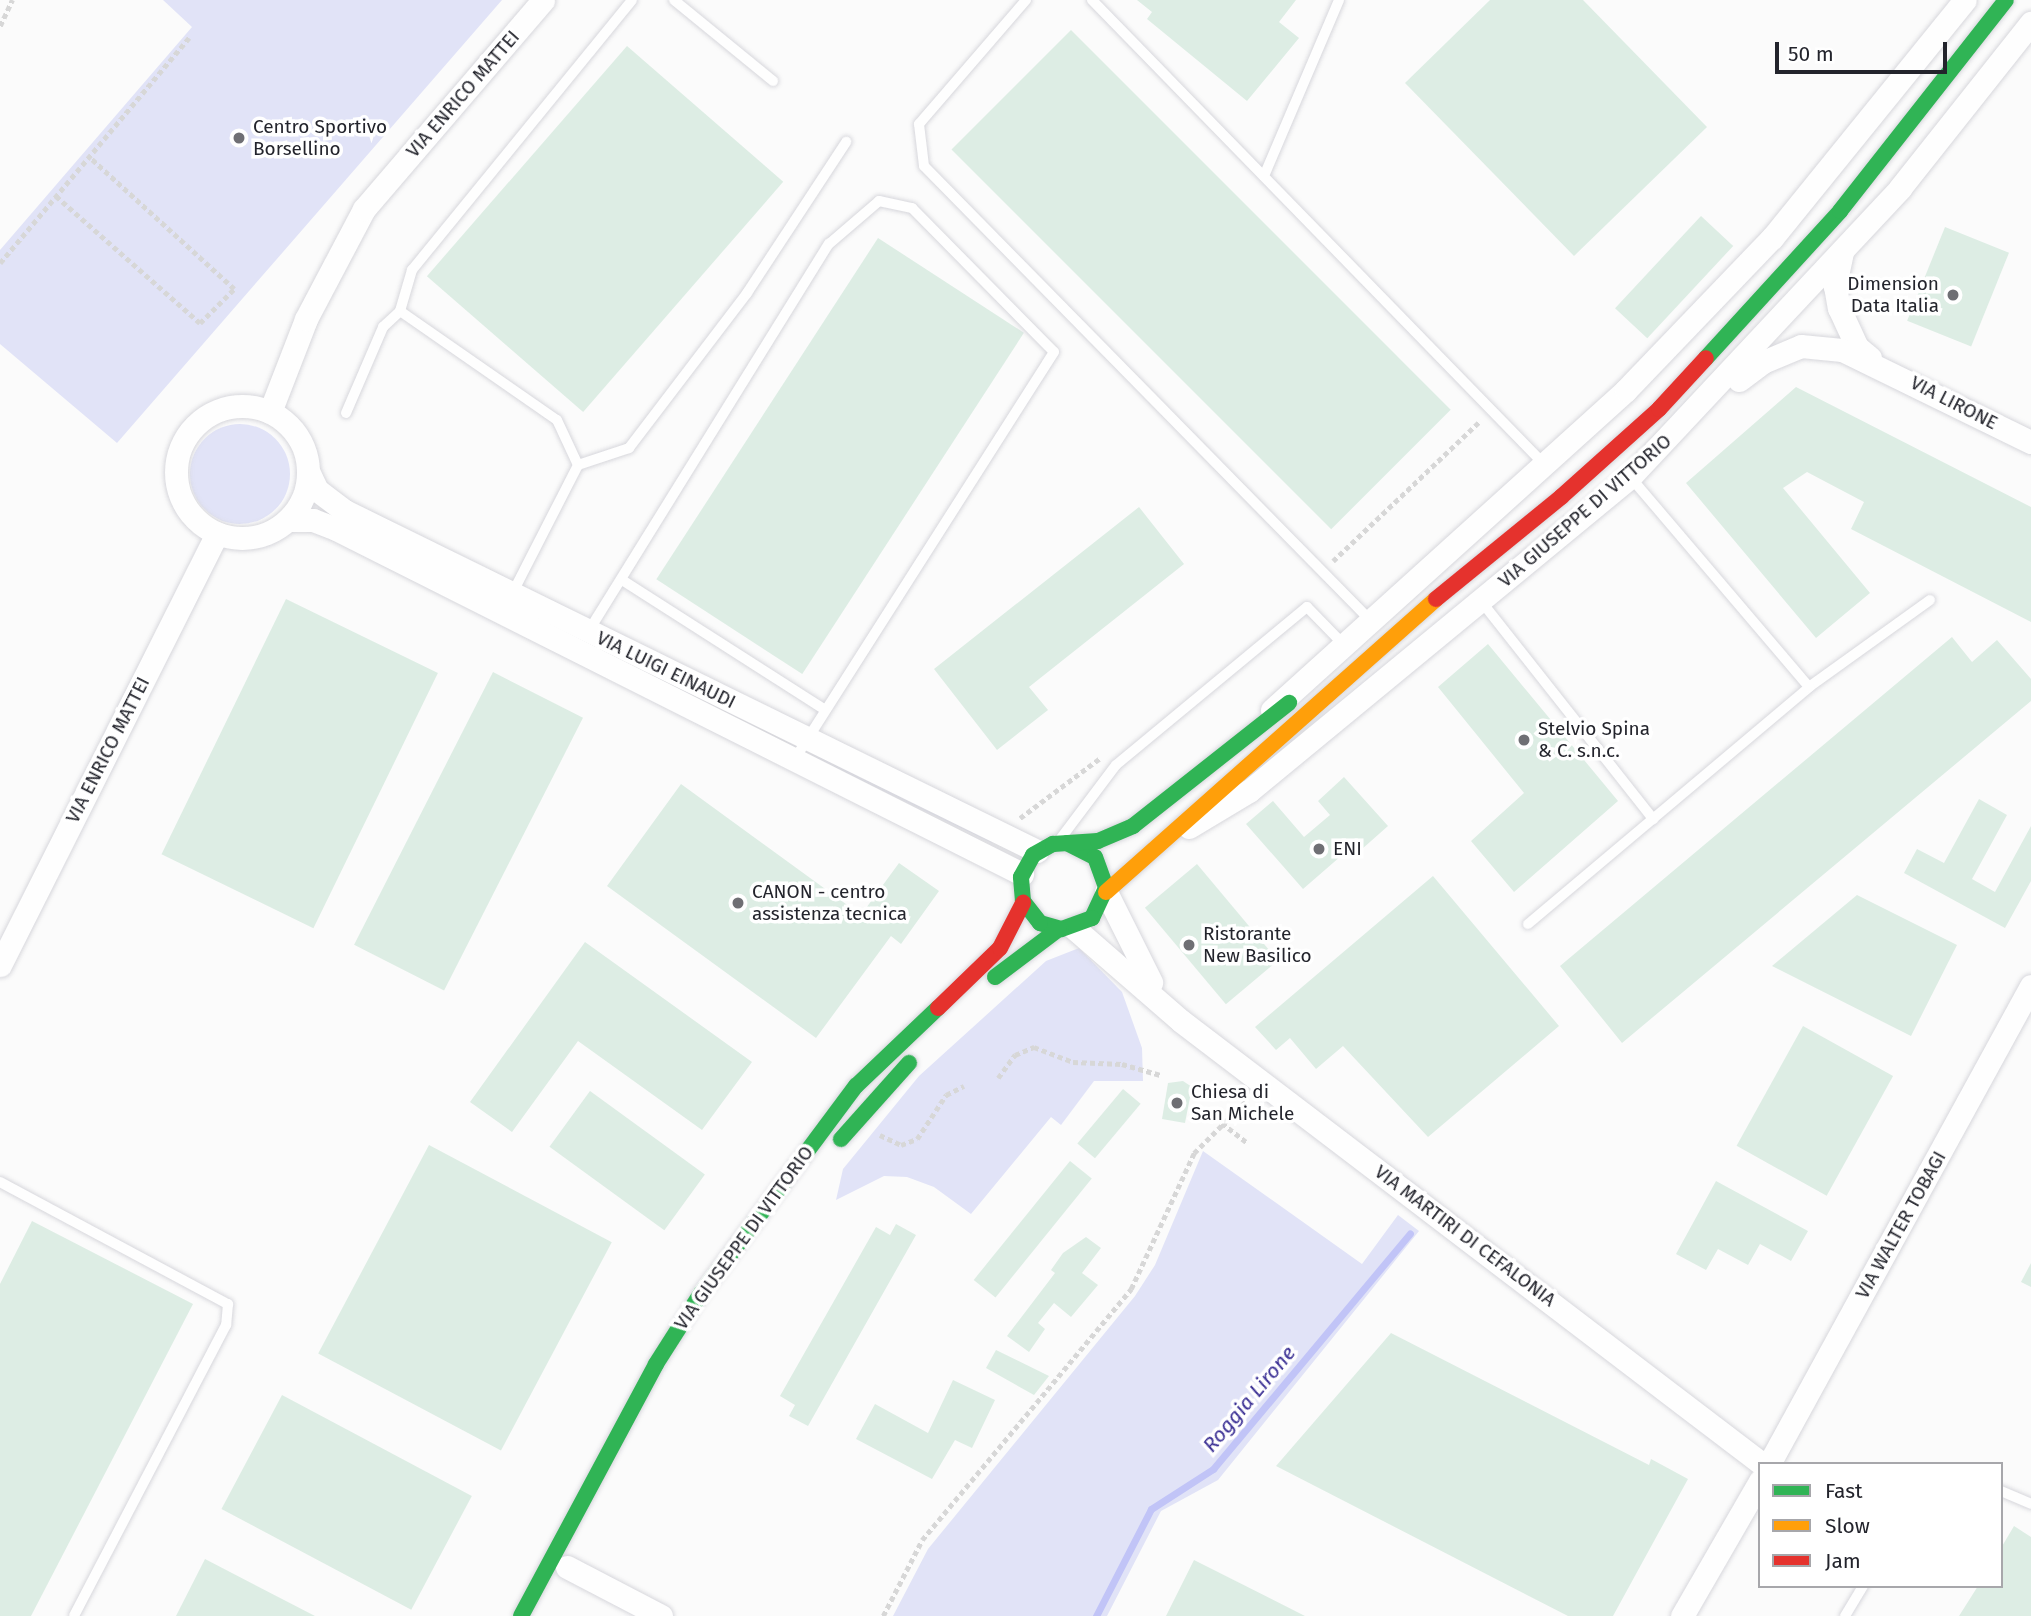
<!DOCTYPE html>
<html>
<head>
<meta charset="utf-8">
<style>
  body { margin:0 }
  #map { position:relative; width:2031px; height:1616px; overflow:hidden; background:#fbfbfb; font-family:"Fira Sans",sans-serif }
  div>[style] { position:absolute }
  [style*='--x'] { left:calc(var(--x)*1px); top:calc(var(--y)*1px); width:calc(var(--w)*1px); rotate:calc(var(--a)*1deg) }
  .green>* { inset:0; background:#e1e3f7 }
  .round { border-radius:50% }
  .stream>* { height:7px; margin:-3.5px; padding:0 3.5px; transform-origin:3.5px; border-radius:3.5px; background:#c1c4f7 }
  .building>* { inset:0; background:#ddede4; transform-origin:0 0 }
  .path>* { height:4.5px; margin-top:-2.25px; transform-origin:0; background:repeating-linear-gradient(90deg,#d7d7d7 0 5px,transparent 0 8.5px) }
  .roads { filter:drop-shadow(0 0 2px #d7d7dc) drop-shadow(0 0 2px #d7d7dc) }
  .lane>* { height:10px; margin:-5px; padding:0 5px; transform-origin:5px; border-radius:5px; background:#fefefe }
  .street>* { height:23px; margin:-11.5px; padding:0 11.5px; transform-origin:11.5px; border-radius:11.5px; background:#fefefe }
  .street>.ring { margin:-11.5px; padding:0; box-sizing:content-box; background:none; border:23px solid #fefefe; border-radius:50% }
  .fast>* { height:16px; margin:-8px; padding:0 8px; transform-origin:8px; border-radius:8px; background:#30b455 }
  .slow>* { height:16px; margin:-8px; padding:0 8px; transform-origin:8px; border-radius:8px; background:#ff9f0a }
  .jam>* { height:16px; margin:-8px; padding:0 8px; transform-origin:8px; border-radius:8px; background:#e5322d }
  .dots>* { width:19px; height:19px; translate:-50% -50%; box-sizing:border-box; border:4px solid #fff; border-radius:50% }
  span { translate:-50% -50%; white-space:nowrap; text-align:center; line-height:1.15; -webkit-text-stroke:7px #fff; paint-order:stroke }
  .street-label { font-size:19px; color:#23242c }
  .poi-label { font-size:19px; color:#23242c }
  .left { translate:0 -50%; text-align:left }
  .right { translate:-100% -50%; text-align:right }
  .water-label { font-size:21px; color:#392e93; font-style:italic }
  .legend { position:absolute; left:1758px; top:1462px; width:245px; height:126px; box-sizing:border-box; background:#fff; border:2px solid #a7a7ab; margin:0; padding:9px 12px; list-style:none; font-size:21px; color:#23242c }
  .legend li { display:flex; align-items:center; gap:14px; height:35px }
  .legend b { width:35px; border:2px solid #a7a7ab }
  .scale { position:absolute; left:1775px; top:42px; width:172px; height:32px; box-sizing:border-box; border:4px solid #23242c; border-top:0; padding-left:9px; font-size:21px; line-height:24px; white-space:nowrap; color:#23242c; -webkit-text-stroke:5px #fff; paint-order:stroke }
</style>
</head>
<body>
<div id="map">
  <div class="green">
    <i style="clip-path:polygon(163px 0,502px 0,117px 443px,0 344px,0 250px,192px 27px)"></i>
    <i class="round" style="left:190px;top:424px;width:100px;height:100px"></i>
    <i style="clip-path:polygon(821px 756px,991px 841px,992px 843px,817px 759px)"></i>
    <i style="clip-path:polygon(1079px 948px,1122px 992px,1142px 1048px,1143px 1081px,1094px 1081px,1061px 1125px,1051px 1117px,971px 1214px,934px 1187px,907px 1177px,884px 1176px,836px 1200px,843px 1169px,919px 1076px,1046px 961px)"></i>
    <i style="clip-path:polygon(1203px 1151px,1362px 1264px,1398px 1215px,1419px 1231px,1218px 1480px,1161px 1511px,1107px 1616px,893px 1616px,928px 1549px,1135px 1296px,1155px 1265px)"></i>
  </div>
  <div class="stream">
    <i style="--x:1096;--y:1616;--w:120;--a:-62.8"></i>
    <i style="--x:1151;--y:1509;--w:74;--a:-32.8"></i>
    <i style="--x:1213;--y:1469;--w:307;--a:-50.1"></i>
  </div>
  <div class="building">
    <i style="clip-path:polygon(1137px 0,1296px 0,1279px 22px,1299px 38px,1247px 101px,1147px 19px,1152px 12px)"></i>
    <i style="clip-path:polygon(1490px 0,1583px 0,1707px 127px,1574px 256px,1405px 83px)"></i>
    <i style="left:1071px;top:30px;width:537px;height:169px;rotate:45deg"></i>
    <i style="left:627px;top:46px;width:207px;height:305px;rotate:41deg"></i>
    <i style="left:1701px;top:216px;width:44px;height:126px;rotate:43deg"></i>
    <i style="left:1945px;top:227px;width:69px;height:101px;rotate:22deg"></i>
    <i style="left:878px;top:238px;width:174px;height:407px;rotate:33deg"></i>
    <i style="clip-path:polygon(1796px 387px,2031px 507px,2031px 622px,1851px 529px,1864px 502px,1807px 472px,1783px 488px,1870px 593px,1816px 638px,1686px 483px)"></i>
    <i style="clip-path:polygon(1139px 507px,1184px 564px,1029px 687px,1048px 710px,997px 750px,934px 669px)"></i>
    <i style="left:286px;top:599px;width:169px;height:284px;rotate:26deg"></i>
    <i style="clip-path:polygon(1952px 637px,1972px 662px,1997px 640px,2031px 679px,2031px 701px,1622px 1043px,1560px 966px)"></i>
    <i style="clip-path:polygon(1488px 644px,1618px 801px,1514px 892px,1471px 841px,1524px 793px,1438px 687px)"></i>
    <i style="left:493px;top:672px;width:101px;height:306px;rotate:27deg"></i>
    <i style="clip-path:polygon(1344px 777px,1388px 826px,1362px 849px,1356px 843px,1303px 889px,1246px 824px,1273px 801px,1304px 837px,1330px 815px,1318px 801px)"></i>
    <i style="clip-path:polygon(681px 784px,861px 915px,899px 863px,939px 891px,901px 944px,891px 936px,816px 1038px,607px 886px)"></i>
    <i style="clip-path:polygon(1979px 799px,2007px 815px,1972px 879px,1995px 892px,2031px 826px,2031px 881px,2005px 928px,1904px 873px,1917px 849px,1944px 863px)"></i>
    <i style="left:1197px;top:864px;width:126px;height:68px;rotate:50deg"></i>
    <i style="clip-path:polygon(1433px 876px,1559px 1026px,1428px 1137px,1343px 1046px,1316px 1069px,1290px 1038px,1276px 1050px,1255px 1027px)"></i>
    <i style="clip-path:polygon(1857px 895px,1957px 945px,1911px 1036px,1772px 966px)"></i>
    <i style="clip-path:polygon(585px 942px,752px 1062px,702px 1130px,578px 1041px,512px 1132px,470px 1102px)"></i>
    <i style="left:1803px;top:1026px;width:103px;height:137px;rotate:29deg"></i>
    <i style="clip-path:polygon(1183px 1081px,1192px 1087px,1185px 1123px,1162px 1119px,1168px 1083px)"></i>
    <i style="left:1123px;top:1089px;width:23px;height:71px;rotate:40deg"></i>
    <i style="left:590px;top:1091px;width:142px;height:69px;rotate:36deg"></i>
    <i style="left:429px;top:1145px;width:207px;height:236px;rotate:28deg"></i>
    <i style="left:1070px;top:1161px;width:28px;height:153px;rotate:39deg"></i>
    <i style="clip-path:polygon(1716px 1181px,1808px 1231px,1791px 1261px,1760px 1244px,1748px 1265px,1718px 1249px,1706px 1270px,1676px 1254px)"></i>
    <i style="clip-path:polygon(32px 1221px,193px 1304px,31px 1616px,0 1616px,0 1284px)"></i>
    <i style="clip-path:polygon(896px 1224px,916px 1235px,808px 1426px,789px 1416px,795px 1405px,780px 1396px,876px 1227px,890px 1235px)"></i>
    <i style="clip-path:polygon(1086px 1237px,1101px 1248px,1082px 1273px,1098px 1285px,1071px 1317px,1054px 1303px,1038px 1323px,1045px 1329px,1029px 1352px,1007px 1336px,1055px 1273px,1051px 1270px,1063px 1253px)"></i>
    <i style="clip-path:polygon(2031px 1263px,2031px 1287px,2021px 1282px)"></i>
    <i style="clip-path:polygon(1391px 1333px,1649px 1465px,1651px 1459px,1688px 1479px,1613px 1616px,1568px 1616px,1276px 1466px)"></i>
    <i style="clip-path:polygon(996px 1350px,1049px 1376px,1034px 1395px,986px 1368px)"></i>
    <i style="clip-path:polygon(953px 1380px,995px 1400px,972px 1448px,955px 1440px,932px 1479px,856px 1439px,875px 1404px,928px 1433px)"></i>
    <i style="left:282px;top:1395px;width:215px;height:129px;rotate:28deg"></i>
    <i style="clip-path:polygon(2014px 1526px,2031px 1537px,2031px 1616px,1959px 1616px,1978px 1586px,2001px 1586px,2001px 1548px)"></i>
    <i style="clip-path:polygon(205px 1559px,315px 1616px,176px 1616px)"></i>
    <i style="clip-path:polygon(1194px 1560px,1305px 1616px,1166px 1616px)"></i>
  </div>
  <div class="path">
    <i style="--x:0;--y:26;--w:29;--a:-65"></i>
    <i style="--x:56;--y:196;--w:192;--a:41.4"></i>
    <i style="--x:200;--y:323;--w:48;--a:-45"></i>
    <i style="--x:234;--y:289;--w:196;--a:-137.7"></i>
    <i style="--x:0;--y:263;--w:294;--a:-50"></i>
    <i style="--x:1333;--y:561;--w:204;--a:-43.6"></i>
    <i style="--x:1020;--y:818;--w:99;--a:-36.8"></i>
    <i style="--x:998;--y:1078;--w:29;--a:-54"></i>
    <i style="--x:1015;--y:1055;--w:21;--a:-23"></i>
    <i style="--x:1034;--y:1047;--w:42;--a:21"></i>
    <i style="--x:1073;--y:1062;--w:49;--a:2.3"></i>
    <i style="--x:1122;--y:1064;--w:40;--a:16"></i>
    <i style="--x:1222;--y:1123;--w:31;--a:38"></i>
    <i style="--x:880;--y:1135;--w:23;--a:25"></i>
    <i style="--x:901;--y:1145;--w:17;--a:-21"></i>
    <i style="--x:917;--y:1139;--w:53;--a:-56.6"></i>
    <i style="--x:946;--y:1095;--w:20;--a:-27"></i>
    <i style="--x:883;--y:1616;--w:85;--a:-62.8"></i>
    <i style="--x:922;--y:1540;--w:327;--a:-50.2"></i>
    <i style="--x:1131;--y:1289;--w:150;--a:-65.1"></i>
    <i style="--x:1194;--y:1153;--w:76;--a:-45"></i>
  </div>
  <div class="roads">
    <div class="lane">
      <i style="--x:674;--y:0;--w:128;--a:39.3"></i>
      <i style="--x:1026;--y:0;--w:164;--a:130.8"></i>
      <i style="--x:919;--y:124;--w:42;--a:83.2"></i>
      <i style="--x:924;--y:166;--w:634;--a:45.51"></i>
      <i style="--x:1092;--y:0;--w:648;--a:45.75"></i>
      <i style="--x:1264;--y:176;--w:191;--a:-66.9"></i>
      <i style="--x:400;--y:311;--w:43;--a:-73.7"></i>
      <i style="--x:412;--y:270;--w:348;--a:-50.8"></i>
      <i style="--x:346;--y:413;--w:94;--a:-66.7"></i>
      <i style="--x:383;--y:327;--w:23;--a:-43"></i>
      <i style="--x:400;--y:311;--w:191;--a:34.8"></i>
      <i style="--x:557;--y:420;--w:50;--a:65"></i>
      <i style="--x:622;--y:580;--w:241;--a:32.6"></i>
      <i style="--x:512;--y:594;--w:145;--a:-62.9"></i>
      <i style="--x:578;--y:465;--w:54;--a:-18.4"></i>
      <i style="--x:629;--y:448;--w:195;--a:-52.7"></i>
      <i style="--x:747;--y:293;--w:181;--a:-56.7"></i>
      <i style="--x:1481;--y:601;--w:278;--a:51.7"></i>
      <i style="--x:588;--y:632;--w:457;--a:-58.2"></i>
      <i style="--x:829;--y:244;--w:66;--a:-40.7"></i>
      <i style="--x:879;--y:201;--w:34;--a:12"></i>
      <i style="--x:912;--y:208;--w:202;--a:45.4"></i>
      <i style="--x:1054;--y:352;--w:484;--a:122.5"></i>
      <i style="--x:1809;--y:687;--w:149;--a:-35.7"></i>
      <i style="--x:1061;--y:838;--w:91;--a:-53"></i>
      <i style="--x:1116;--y:765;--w:248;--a:-39.6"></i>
      <i style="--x:1307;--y:607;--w:50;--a:45.8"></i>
      <i style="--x:1528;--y:924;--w:368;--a:-40.1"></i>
      <i style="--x:1809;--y:687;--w:276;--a:-130.4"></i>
      <i style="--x:0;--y:1182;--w:259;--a:28.2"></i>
      <i style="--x:228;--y:1304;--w:21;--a:95"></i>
      <i style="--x:226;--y:1325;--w:328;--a:117.6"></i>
      <i style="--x:2001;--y:1491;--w:33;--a:23"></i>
      <i style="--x:1845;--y:1616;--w:35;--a:-59"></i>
    </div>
    <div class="street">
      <i style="--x:1842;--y:252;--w:35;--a:102"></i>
      <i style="--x:1835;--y:286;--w:22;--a:80"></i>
      <i style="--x:1839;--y:308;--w:43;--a:65.2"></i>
      <i style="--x:1857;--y:347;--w:17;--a:40"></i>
      <i style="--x:1739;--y:380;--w:30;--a:-37"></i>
      <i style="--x:1763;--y:362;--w:41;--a:-22.8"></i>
      <i style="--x:1801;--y:346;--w:41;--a:5.6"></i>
      <i style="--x:1842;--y:350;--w:210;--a:26"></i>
      <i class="ring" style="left:176px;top:406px;width:109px;height:109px"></i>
      <i style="--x:270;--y:412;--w:100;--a:-68.8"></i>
      <i style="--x:306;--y:319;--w:124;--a:-62.2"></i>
      <i style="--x:364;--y:209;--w:275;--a:-49.4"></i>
      <i style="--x:309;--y:473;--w:19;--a:65"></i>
      <i style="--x:317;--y:490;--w:35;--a:37"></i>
      <i style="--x:345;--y:511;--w:771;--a:26.17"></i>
      <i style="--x:289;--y:520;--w:24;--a:0"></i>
      <i style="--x:313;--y:520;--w:25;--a:21"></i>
      <i style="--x:336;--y:529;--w:768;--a:26.7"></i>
      <i style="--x:1272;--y:710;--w:477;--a:-42.1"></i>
      <i style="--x:1626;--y:390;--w:211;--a:-46.2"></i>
      <i style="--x:1772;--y:238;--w:306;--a:-51"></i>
      <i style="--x:1189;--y:827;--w:70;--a:-31"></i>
      <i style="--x:1249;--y:791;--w:494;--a:-39.5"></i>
      <i style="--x:1630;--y:477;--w:396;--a:-46.9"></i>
      <i style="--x:1900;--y:188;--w:211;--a:-51.6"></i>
      <i style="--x:1106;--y:892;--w:101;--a:63.4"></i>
      <i style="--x:1074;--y:928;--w:142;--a:41"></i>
      <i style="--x:1181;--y:1021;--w:731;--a:37.32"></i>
      <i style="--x:0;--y:965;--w:483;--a:-63.3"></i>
      <i style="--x:1769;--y:1464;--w:545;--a:-61.27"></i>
      <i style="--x:567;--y:1567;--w:106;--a:27.5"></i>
      <i style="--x:1682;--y:1616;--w:156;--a:-60"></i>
    </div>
    <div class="fast">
      <i style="--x:1706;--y:358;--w:199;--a:-47.6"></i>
      <i style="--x:1840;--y:211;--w:268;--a:-51.8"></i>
      <i style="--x:1067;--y:843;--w:31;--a:27"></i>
      <i style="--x:1095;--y:857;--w:33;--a:70"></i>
      <i style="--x:1106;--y:888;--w:33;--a:115"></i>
      <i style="--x:1092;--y:918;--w:33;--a:160"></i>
      <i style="--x:1061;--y:929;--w:22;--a:-164"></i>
      <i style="--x:1040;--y:923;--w:28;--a:-128"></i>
      <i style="--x:1023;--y:901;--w:24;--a:-95"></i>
      <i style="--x:1021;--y:877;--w:25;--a:-61"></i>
      <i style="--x:1033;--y:855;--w:23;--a:-29"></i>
      <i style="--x:1053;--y:844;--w:45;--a:-3.8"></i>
      <i style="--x:1098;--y:841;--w:38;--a:-23"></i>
      <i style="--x:1133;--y:826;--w:199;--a:-38.3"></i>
      <i style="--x:995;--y:977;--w:80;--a:-36.9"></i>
      <i style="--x:841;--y:1139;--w:102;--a:-48.2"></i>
      <i style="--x:521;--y:1616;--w:286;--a:-61.8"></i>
      <i style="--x:656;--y:1364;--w:82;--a:-57.5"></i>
      <i style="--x:700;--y:1295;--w:261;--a:-53.3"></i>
      <i style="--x:856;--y:1086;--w:113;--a:-43.6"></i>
    </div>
    <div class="slow">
      <i style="--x:1106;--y:892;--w:441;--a:-41.6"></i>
    </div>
    <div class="jam">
      <i style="--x:1436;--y:599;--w:161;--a:-39.2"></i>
      <i style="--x:1561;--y:497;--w:132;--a:-41.9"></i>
      <i style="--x:1659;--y:409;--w:69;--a:-47.3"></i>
      <i style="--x:938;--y:1008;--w:86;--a:-44.1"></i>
      <i style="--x:1000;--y:948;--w:51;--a:-62.9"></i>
    </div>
  </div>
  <div class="dots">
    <i style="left:239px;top:138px;background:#6f6f74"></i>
    <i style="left:1953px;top:295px;background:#6f6f74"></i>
    <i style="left:1524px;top:740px;background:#6f6f74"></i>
    <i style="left:1319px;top:849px;background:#6f6f74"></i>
    <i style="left:738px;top:903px;background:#6f6f74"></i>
    <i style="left:1189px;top:945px;background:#6f6f74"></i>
    <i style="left:1177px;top:1103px;background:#6f6f74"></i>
  </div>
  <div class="street-label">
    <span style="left:463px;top:94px;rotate:-49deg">VIA ENRICO MATTEI</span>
    <span style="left:1954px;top:403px;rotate:27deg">VIA LIRONE</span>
    <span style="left:1585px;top:511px;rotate:-41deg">VIA GIUSEPPE DI VITTORIO</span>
    <span style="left:666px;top:670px;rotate:26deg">VIA LUIGI EINAUDI</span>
    <span style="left:108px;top:750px;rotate:-63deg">VIA ENRICO MATTEI</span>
    <span style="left:1901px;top:1225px;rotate:-61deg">VIA WALTER TOBAGI</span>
    <span style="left:1465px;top:1236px;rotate:37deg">VIA MARTIRI DI CEFALONIA</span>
    <span style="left:744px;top:1238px;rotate:-54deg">VIA GIUSEPPE DI VITTORIO</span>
  </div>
  <div class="poi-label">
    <span class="left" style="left:253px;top:138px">Centro Sportivo<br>Borsellino</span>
    <span class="right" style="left:1939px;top:295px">Dimension<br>Data Italia</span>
    <span class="left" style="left:1538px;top:740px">Stelvio Spina<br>&amp; C. s.n.c.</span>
    <span class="left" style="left:1333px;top:849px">ENI</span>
    <span class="left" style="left:752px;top:903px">CANON - centro<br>assistenza tecnica</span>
    <span class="left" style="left:1203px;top:945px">Ristorante<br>New Basilico</span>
    <span class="left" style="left:1191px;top:1103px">Chiesa di<br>San Michele</span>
  </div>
  <div class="water-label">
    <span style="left:1249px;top:1399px;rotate:-50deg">Roggia Lirone</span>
  </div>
  <ul class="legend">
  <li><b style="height:9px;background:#30b455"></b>Fast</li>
  <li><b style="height:9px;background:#ff9f0a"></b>Slow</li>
  <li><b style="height:9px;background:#e5322d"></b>Jam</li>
  </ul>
  <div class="scale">50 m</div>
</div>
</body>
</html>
